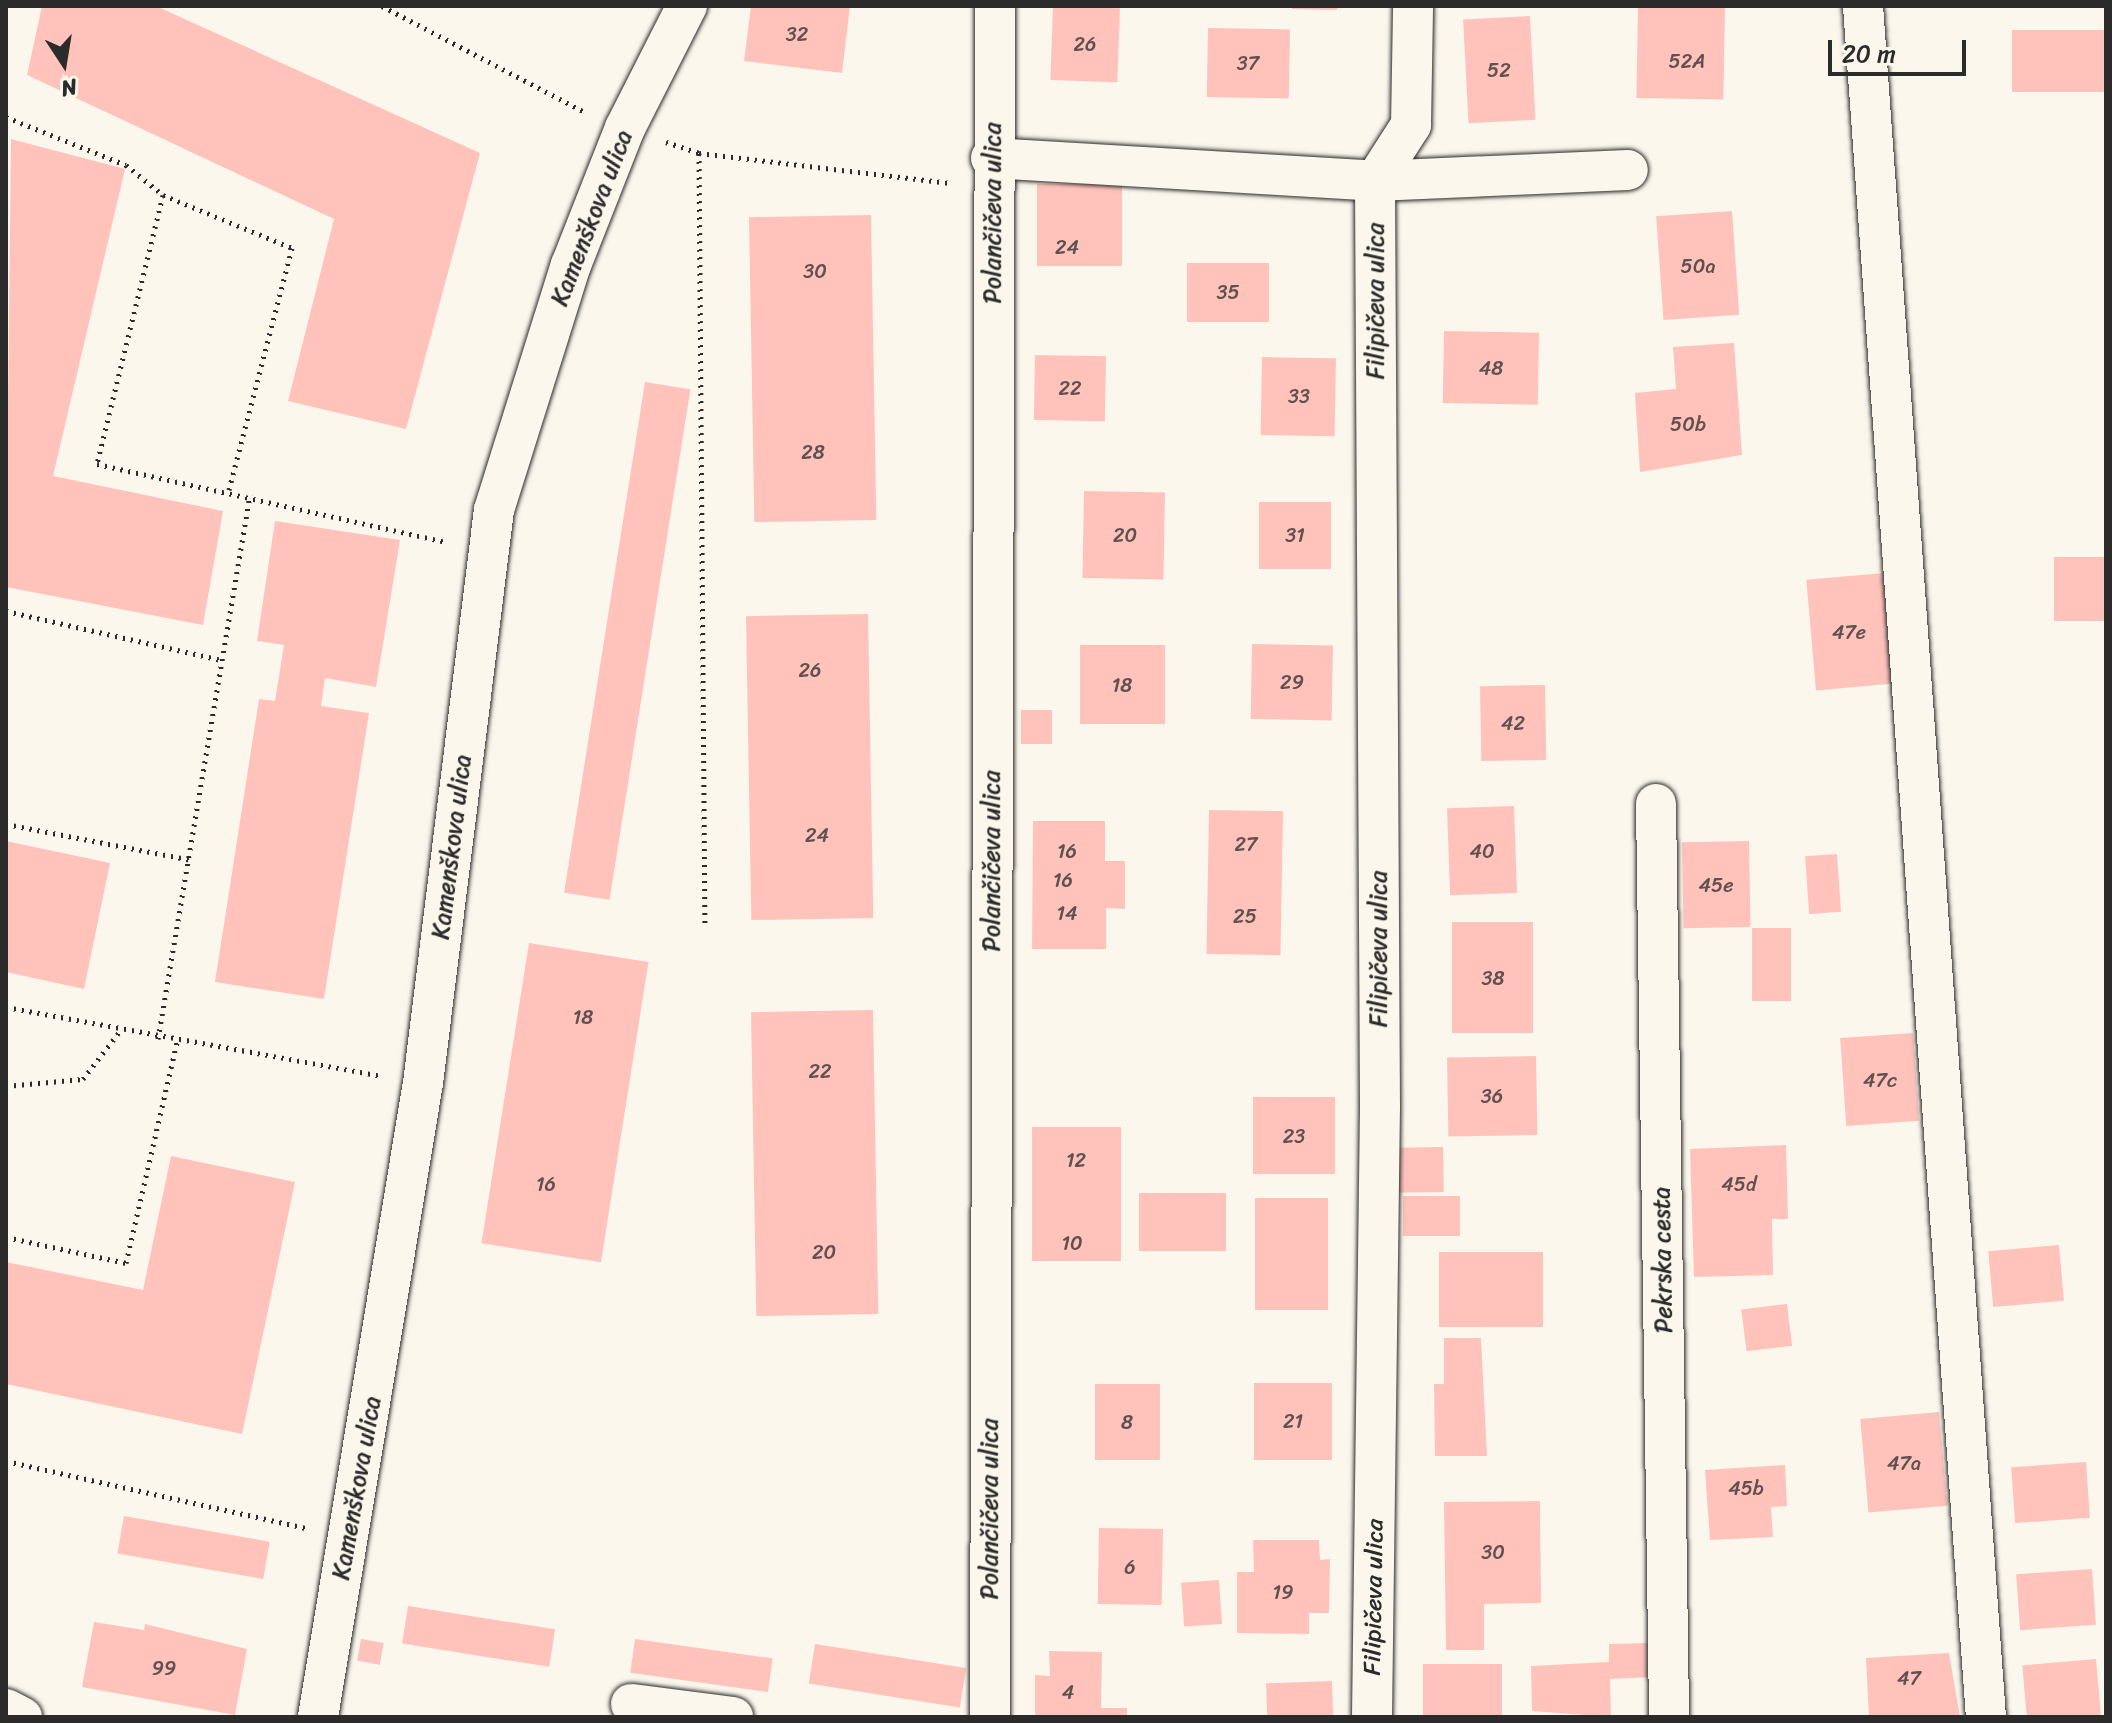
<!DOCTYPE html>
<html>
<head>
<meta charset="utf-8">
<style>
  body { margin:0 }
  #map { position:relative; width:2112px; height:1723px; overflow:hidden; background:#fbf7ec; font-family:Sriracha,sans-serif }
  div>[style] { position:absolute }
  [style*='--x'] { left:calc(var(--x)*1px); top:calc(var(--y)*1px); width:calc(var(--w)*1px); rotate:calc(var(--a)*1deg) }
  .building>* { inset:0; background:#ffc3bc; transform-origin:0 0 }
  .path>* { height:5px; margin-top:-2.5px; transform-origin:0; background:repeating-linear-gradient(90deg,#2b2b2b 0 2px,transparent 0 8px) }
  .roads { filter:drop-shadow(0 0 2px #2b2b2b) drop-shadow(0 0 2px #2b2b2b) }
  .minor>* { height:40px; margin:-20px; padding:0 20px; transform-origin:20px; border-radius:20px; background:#fbf7ec }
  span { translate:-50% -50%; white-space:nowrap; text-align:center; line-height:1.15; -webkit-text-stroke:6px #fbf7ec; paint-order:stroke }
  .number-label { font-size:20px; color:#60514f }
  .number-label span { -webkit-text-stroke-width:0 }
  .street-label { font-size:24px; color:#2b2b2b }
  .frame { position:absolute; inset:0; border:8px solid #2b2b2b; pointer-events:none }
  .north { position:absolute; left:24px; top:24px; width:80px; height:80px; -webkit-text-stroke:6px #fbf7ec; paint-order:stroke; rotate:168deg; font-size:22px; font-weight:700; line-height:32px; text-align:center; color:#2b2b2b }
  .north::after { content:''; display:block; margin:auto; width:28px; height:36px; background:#2b2b2b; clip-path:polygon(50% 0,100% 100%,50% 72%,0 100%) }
  .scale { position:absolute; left:1828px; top:40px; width:138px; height:36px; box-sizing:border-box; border:4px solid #2b2b2b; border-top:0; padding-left:10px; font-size:24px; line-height:28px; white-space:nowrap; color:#2b2b2b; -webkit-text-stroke:6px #fbf7ec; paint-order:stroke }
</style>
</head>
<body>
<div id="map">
  <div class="building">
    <i style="clip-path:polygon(42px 6px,156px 6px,480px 153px,406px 429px,288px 401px,334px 219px,27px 75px)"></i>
    <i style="clip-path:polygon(751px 6px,850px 6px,842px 73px,744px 61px)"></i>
    <i style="left:1053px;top:6px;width:67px;height:74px;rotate:2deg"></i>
    <i style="clip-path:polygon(1292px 6px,1337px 6px,1337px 10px,1292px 9px)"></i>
    <i style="left:1638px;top:6px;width:87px;height:92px;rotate:1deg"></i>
    <i style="left:1530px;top:16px;width:104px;height:67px;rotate:87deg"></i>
    <i style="left:1208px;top:28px;width:82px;height:69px;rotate:1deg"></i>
    <i style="left:2106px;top:30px;width:62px;height:94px;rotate:90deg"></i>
    <i style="clip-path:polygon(11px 139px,125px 169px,53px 476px,223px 511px,203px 625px,6px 587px)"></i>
    <i style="left:1037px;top:184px;width:85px;height:82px"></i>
    <i style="left:1732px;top:211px;width:104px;height:76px;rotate:86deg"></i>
    <i style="left:871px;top:215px;width:305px;height:122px;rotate:89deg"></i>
    <i style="left:1187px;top:263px;width:82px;height:59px"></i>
    <i style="left:1444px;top:331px;width:95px;height:72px;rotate:1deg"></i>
    <i style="clip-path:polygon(1734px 343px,1742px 455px,1640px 472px,1635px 393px,1676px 389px,1673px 347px)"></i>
    <i style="left:1035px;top:355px;width:71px;height:65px;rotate:1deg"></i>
    <i style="left:1262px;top:357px;width:74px;height:78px;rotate:1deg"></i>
    <i style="left:645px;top:382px;width:46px;height:517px;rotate:9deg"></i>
    <i style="left:1084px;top:491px;width:81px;height:87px;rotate:1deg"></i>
    <i style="left:1259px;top:502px;width:72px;height:67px"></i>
    <i style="clip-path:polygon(275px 521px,400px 540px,376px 687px,325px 678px,321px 706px,369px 713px,324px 999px,215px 982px,259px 699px,275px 701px,284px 645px,257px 641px)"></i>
    <i style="left:2106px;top:557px;width:64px;height:52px;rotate:90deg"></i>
    <i style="left:1884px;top:573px;width:111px;height:78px;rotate:85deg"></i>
    <i style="left:868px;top:614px;width:304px;height:122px;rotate:89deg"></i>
    <i style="left:1252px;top:644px;width:81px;height:75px;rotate:1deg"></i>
    <i style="left:1080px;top:645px;width:85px;height:79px"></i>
    <i style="left:1545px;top:685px;width:75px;height:65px;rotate:89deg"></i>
    <i style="left:1021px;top:710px;width:31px;height:34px"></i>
    <i style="left:1514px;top:806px;width:87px;height:67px;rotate:88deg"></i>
    <i style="left:1209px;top:810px;width:74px;height:144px;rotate:1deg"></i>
    <i style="clip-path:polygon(1033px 821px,1105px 821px,1105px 861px,1125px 861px,1125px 909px,1106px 908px,1106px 949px,1032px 949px)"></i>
    <i style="clip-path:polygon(6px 841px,110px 863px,84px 989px,6px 972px)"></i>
    <i style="left:1749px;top:841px;width:86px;height:67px;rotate:89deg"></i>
    <i style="left:1837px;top:854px;width:58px;height:32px;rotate:86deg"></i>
    <i style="left:1452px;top:922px;width:81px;height:111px"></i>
    <i style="left:1752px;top:928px;width:39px;height:73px"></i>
    <i style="left:529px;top:943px;width:121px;height:304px;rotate:9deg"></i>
    <i style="left:873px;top:1010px;width:304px;height:122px;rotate:89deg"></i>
    <i style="left:1913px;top:1033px;width:88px;height:73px;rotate:86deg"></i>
    <i style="left:1536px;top:1056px;width:79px;height:89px;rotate:89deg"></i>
    <i style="left:1335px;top:1097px;width:77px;height:82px;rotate:90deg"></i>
    <i style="left:1032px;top:1127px;width:89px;height:134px"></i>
    <i style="clip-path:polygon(1786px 1145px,1788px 1219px,1772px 1219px,1773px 1275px,1694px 1277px,1690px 1149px)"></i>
    <i style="left:1443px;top:1147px;width:45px;height:50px;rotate:89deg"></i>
    <i style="clip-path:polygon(171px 1156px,295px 1182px,242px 1434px,6px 1384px,6px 1262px,143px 1290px)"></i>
    <i style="left:1139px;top:1193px;width:87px;height:58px"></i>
    <i style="left:1403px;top:1196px;width:57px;height:40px"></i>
    <i style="left:1255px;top:1198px;width:73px;height:112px"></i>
    <i style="left:2059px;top:1245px;width:56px;height:71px;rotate:85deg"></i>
    <i style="left:1543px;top:1252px;width:75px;height:104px;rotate:90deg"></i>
    <i style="left:1787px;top:1304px;width:42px;height:46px;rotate:83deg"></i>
    <i style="clip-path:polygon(1444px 1338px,1481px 1338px,1487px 1456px,1435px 1456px,1434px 1384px,1444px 1384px)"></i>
    <i style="left:1254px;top:1383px;width:78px;height:77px"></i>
    <i style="left:1095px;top:1384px;width:65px;height:76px"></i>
    <i style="left:1939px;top:1412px;width:94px;height:79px;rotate:85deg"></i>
    <i style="left:2086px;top:1462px;width:56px;height:75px;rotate:86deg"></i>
    <i style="clip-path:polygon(1785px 1465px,1787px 1506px,1771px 1507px,1773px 1537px,1710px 1540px,1705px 1470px)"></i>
    <i style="clip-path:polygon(1540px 1501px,1541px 1603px,1484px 1604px,1484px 1650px,1446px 1650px,1444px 1502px)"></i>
    <i style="left:124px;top:1516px;width:148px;height:38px;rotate:10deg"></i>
    <i style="left:1099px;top:1528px;width:64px;height:76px;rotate:1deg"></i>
    <i style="clip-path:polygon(1253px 1540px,1319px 1540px,1320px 1560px,1330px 1559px,1329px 1613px,1309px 1613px,1309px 1634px,1237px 1633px,1237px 1572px,1254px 1572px)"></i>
    <i style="left:2092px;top:1569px;width:56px;height:76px;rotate:86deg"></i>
    <i style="left:1219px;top:1580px;width:44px;height:38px;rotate:86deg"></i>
    <i style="left:408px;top:1606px;width:149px;height:38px;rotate:9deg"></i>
    <i style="clip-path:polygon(94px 1622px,144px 1630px,145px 1624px,247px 1649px,235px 1715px,82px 1687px)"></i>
    <i style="left:361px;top:1639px;width:23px;height:22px;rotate:10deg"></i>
    <i style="left:635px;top:1639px;width:139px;height:34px;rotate:8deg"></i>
    <i style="clip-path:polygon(1650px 1643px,1651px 1677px,1610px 1679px,1611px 1717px,1532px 1711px,1531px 1666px,1609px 1662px,1609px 1644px)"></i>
    <i style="left:815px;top:1644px;width:153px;height:40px;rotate:9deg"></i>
    <i style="clip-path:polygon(1049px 1651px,1102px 1652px,1101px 1708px,1127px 1708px,1127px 1717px,1035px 1717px,1035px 1675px,1050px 1676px)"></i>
    <i style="clip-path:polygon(1949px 1653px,1960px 1717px,1869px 1717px,1866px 1658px)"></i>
    <i style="left:2096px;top:1659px;width:58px;height:74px;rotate:85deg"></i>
    <i style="left:1423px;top:1664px;width:79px;height:53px"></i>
    <i style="left:1332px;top:1681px;width:36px;height:66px;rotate:88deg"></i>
  </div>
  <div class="path">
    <i style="--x:382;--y:6;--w:229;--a:27.6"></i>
    <i style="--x:6;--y:117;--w:129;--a:21.8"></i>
    <i style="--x:126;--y:165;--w:48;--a:39"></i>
    <i style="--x:163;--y:195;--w:139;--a:22.3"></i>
    <i style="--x:292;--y:248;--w:250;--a:104.6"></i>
    <i style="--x:666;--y:142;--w:35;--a:18"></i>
    <i style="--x:699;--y:153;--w:255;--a:6.8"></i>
    <i style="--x:699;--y:153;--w:775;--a:89.56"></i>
    <i style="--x:163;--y:195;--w:277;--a:103.8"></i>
    <i style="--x:97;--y:464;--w:357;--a:12.6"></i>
    <i style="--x:6;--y:611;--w:221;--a:12.8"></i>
    <i style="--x:6;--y:824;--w:189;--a:11"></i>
    <i style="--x:6;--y:1007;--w:383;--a:10.4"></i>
    <i style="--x:158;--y:1039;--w:552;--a:-80.4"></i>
    <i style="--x:6;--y:1086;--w:77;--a:-5.2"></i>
    <i style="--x:83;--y:1079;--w:61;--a:-52.4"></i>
    <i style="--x:6;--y:1237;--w:123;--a:12.2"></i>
    <i style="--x:126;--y:1263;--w:227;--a:-77"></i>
    <i style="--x:6;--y:1461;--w:307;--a:12.6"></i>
  </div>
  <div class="roads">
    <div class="minor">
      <i style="--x:1863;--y:6;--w:1715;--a:85.89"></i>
      <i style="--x:991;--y:158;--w:385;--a:3.4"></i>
      <i style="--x:1375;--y:181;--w:253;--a:-2.5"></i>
      <i style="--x:1656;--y:804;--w:913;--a:89.18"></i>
      <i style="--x:631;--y:1704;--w:103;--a:7.3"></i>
      <i style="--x:6;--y:1709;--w:18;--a:27"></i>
      <i style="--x:318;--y:1717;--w:643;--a:-80.6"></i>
      <i style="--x:423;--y:1083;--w:577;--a:-82.94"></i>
      <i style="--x:494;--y:510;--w:257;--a:-72.6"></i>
      <i style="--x:571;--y:265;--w:147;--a:-68.5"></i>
      <i style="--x:625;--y:128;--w:137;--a:-63.1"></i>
      <i style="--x:990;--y:1717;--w:1711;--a:-89.83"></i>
      <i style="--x:1372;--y:1717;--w:610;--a:-89.25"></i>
      <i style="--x:1380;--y:1107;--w:926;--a:-90.31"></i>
      <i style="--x:1375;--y:181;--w:67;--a:-57.3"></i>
      <i style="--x:1411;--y:125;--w:119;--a:-89"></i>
    </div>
  </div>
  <div class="number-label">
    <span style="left:797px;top:34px">32</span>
    <span style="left:1085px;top:44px">26</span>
    <span style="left:1687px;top:61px">52A</span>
    <span style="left:1248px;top:63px">37</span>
    <span style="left:1499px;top:70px">52</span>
    <span style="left:1067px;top:247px">24</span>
    <span style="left:1698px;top:266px">50a</span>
    <span style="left:815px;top:271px">30</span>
    <span style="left:1228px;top:292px">35</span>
    <span style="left:1491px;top:368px">48</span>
    <span style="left:1070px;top:388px">22</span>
    <span style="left:1299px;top:396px">33</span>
    <span style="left:1688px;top:424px">50b</span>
    <span style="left:813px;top:452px">28</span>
    <span style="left:1125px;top:535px">20</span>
    <span style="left:1295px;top:535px">31</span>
    <span style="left:1849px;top:632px">47e</span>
    <span style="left:810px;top:670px">26</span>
    <span style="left:1292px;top:682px">29</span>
    <span style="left:1122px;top:685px">18</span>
    <span style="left:1513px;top:723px">42</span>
    <span style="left:817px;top:835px">24</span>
    <span style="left:1246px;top:844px">27</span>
    <span style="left:1067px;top:851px">16</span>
    <span style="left:1482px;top:851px">40</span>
    <span style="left:1063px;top:880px">16</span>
    <span style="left:1716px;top:885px">45e</span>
    <span style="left:1067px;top:913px">14</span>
    <span style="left:1245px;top:916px">25</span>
    <span style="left:1493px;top:978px">38</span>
    <span style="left:583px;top:1017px">18</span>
    <span style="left:820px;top:1071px">22</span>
    <span style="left:1880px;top:1080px">47c</span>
    <span style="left:1492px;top:1096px">36</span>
    <span style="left:1294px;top:1136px">23</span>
    <span style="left:1076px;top:1160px">12</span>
    <span style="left:546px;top:1184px">16</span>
    <span style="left:1739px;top:1184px">45d</span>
    <span style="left:1072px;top:1243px">10</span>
    <span style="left:824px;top:1252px">20</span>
    <span style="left:1293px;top:1421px">21</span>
    <span style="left:1127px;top:1422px">8</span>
    <span style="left:1904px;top:1463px">47a</span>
    <span style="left:1746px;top:1488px">45b</span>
    <span style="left:1493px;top:1552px">30</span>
    <span style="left:1130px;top:1567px">6</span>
    <span style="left:1283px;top:1592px">19</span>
    <span style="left:164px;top:1668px">99</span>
    <span style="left:1909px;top:1678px">47</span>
    <span style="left:1068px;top:1692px">4</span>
  </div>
  <div class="street-label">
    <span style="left:993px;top:213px;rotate:-90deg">Polančičeva ulica</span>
    <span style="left:592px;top:218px;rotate:-69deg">Kamenškova ulica</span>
    <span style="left:1376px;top:301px;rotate:-90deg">Filipičeva ulica</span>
    <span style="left:452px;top:847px;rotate:-83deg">Kamenškova ulica</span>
    <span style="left:992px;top:861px;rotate:-90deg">Polančičeva ulica</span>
    <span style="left:1379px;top:949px;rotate:-90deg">Filipičeva ulica</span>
    <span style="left:1663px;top:1260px;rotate:-91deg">Pekrska cesta</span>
    <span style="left:357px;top:1488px;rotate:-80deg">Kamenškova ulica</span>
    <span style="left:990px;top:1509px;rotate:-90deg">Polančičeva ulica</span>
    <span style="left:1374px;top:1597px;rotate:-89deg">Filipičeva ulica</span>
  </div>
  <div class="frame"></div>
  <div class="north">N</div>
  <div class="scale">20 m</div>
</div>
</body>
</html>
